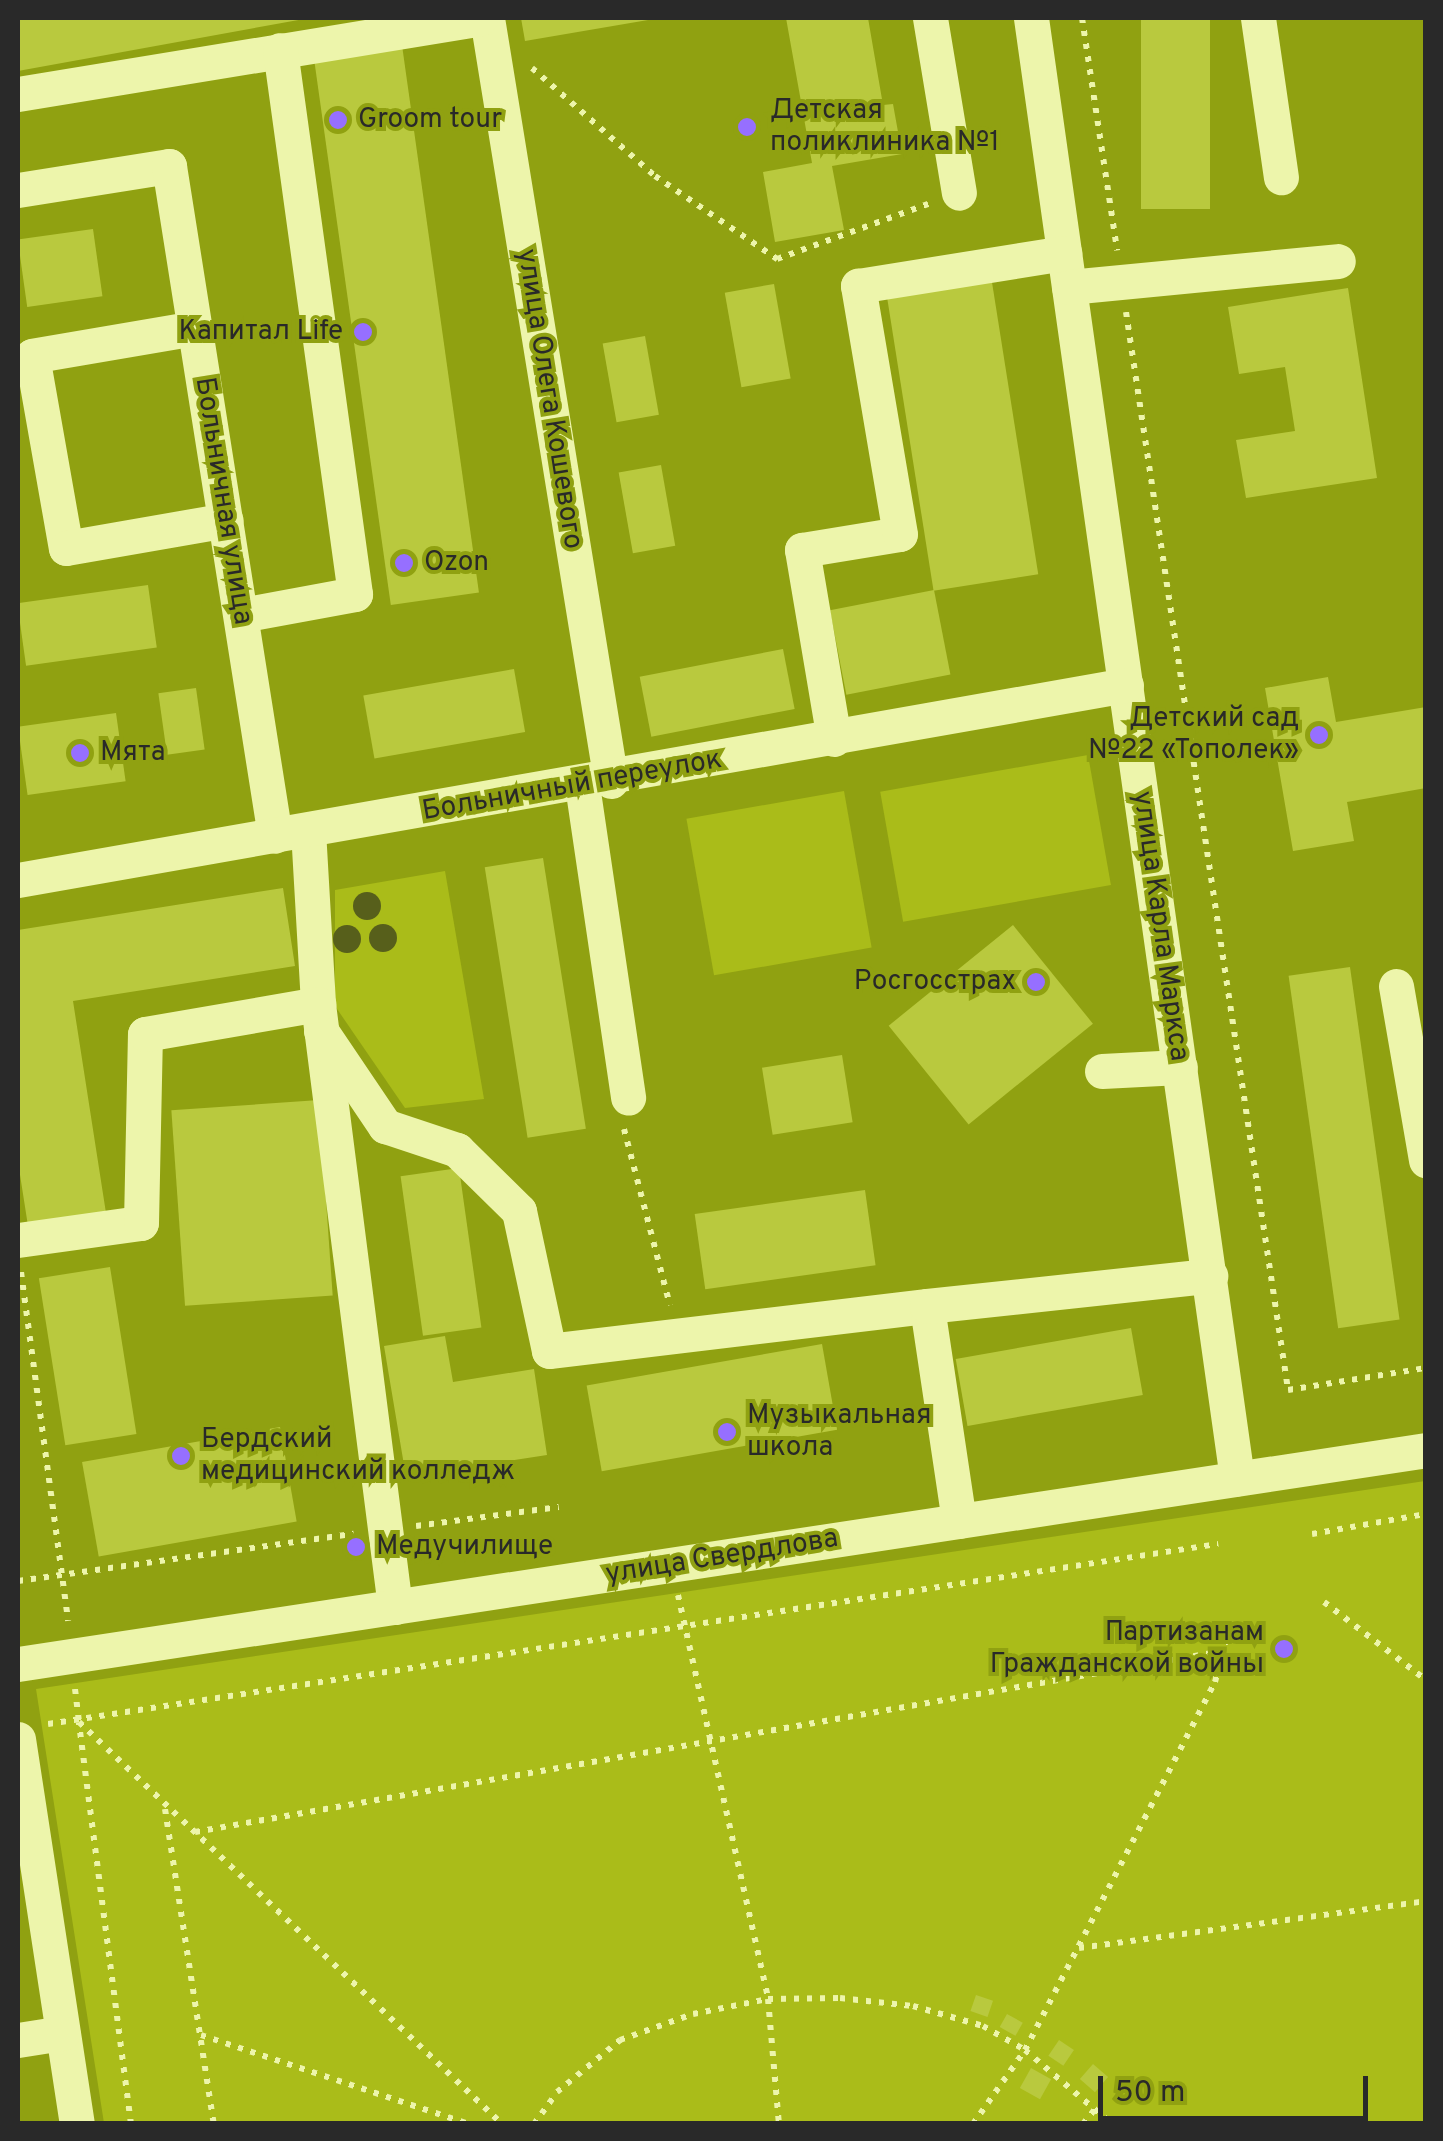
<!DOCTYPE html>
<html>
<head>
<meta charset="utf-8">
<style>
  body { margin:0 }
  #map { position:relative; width:1443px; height:2141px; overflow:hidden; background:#90a111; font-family:Overpass,sans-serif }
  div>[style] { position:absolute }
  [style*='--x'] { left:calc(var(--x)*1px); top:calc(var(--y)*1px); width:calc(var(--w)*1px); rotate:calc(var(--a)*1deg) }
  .green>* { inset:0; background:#aabc19; transform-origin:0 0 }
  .building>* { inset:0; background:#b9c93e; transform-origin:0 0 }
  .path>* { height:6px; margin-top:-3px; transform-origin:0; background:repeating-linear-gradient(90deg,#edf5ab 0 5px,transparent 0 13px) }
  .minor>* { height:35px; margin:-17.5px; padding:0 17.5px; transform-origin:17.5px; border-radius:17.5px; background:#edf5ab }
  .trees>* { width:28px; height:28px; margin:-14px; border-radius:50%; background:#575f1b }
  .dots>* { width:28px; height:28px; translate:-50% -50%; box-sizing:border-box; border:5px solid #90a111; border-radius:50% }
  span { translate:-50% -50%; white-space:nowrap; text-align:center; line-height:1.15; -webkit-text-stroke:8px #90a111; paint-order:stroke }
  .poi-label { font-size:28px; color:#292929 }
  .left { translate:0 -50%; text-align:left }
  .right { translate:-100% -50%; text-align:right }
  .street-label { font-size:28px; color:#292929 }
  .frame { position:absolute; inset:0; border:20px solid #292929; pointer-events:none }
  .scale { position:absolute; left:1098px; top:2076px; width:270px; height:45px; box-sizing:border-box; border:5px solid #292929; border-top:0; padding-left:12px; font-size:30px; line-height:35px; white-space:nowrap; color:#292929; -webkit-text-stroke:8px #90a111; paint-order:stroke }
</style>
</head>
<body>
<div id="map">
  <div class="green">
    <i style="left:1088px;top:755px;width:132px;height:211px;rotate:80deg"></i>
    <i style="left:844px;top:791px;width:159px;height:160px;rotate:80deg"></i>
    <i style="clip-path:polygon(445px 871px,484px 1099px,405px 1108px,335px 1006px,335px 890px)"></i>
    <i style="clip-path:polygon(1425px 1481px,1425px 2123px,104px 2123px,36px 1689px)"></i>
  </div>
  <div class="building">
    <i style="clip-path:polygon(18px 18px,304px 18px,304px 19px,18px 71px)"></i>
    <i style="clip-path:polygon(521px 18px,648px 18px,648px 20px,525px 41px)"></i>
    <i style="clip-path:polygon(786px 18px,868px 18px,883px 105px,893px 104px,902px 154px,832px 166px,844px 230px,775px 242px,763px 172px,812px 163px)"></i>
    <i style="left:1141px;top:18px;width:69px;height:191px"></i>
    <i style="left:401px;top:38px;width:560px;height:89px;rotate:82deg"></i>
    <i style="left:93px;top:229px;width:68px;height:76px;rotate:82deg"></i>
    <i style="left:991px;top:276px;width:302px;height:106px;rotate:81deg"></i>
    <i style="left:774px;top:284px;width:96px;height:50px;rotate:80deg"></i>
    <i style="clip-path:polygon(1348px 288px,1377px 478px,1246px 498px,1236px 440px,1295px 431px,1285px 367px,1239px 374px,1228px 307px)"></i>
    <i style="left:645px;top:336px;width:80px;height:43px;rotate:80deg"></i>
    <i style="left:661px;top:465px;width:82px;height:43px;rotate:80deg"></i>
    <i style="left:148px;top:585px;width:63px;height:132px;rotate:82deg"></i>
    <i style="left:934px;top:590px;width:86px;height:106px;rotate:79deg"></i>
    <i style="left:783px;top:649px;width:61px;height:146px;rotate:79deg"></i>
    <i style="left:514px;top:669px;width:64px;height:153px;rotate:80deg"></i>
    <i style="clip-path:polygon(1328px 677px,1336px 722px,1426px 707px,1426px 788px,1347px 802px,1354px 841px,1293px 851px,1265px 688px)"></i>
    <i style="left:196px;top:688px;width:62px;height:38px;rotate:82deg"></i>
    <i style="left:116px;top:713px;width:69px;height:99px;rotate:82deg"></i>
    <i style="left:543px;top:858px;width:274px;height:59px;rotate:81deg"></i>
    <i style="clip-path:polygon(283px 888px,295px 966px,73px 1001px,106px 1213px,28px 1226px,18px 1162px,18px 930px)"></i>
    <i style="left:1013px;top:925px;width:127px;height:160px;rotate:51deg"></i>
    <i style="left:1350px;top:967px;width:356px;height:62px;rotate:82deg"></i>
    <i style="left:842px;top:1055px;width:68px;height:81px;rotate:81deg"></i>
    <i style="left:319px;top:1100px;width:196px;height:148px;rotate:86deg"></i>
    <i style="left:459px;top:1168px;width:161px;height:59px;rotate:82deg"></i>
    <i style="left:865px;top:1190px;width:76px;height:172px;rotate:82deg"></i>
    <i style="left:110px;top:1267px;width:169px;height:72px;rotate:81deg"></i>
    <i style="left:1131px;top:1328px;width:68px;height:178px;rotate:80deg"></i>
    <i style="clip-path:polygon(445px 1336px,453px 1382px,534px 1369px,547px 1455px,406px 1477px,384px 1346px)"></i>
    <i style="left:822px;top:1344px;width:87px;height:239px;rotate:80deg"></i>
    <i style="left:280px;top:1427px;width:96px;height:201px;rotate:80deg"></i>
    <i style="left:976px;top:1995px;width:18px;height:17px;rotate:19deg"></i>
    <i style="left:1007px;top:2014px;width:18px;height:15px;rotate:29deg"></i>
    <i style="left:1059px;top:2040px;width:18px;height:19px;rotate:34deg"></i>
    <i style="left:1093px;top:2064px;width:20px;height:20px;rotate:41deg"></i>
    <i style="left:1031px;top:2068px;width:23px;height:23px;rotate:29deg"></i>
  </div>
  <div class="path">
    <i style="--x:1082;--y:18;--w:235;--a:81.4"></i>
    <i style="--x:532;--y:68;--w:164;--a:41.3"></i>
    <i style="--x:655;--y:176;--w:148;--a:34.2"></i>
    <i style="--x:777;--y:259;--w:161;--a:-20"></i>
    <i style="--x:1126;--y:312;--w:1090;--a:81.45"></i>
    <i style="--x:1288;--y:1390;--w:140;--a:-9.1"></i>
    <i style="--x:624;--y:1129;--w:182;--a:75.4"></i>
    <i style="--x:21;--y:1272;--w:352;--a:82.3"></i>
    <i style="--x:416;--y:1526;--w:144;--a:-7.6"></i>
    <i style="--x:1312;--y:1534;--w:116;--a:-10"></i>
    <i style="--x:18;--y:1581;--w:339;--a:-8"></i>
    <i style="--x:678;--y:1595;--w:414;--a:77.4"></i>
    <i style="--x:768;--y:1999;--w:125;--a:85"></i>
    <i style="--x:1324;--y:1602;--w:128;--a:37.4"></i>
    <i style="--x:75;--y:1689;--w:33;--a:83"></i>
    <i style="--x:48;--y:1724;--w:1184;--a:-8.75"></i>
    <i style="--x:165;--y:1809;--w:319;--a:81.2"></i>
    <i style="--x:195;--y:1832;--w:1044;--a:-9.99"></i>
    <i style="--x:1079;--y:1948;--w:350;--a:-7.7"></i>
    <i style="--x:201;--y:2035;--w:281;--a:18.4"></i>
    <i style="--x:131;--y:2124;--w:405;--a:-97.4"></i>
    <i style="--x:79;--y:1722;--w:584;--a:43.54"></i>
    <i style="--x:534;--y:2124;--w:39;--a:-54"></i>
    <i style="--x:557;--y:2092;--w:82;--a:-39.5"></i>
    <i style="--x:620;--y:2040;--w:77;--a:-19.6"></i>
    <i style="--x:693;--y:2014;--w:76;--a:-11.3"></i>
    <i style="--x:768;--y:1999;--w:72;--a:-0.8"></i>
    <i style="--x:840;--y:1998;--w:73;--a:6.3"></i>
    <i style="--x:913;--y:2006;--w:73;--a:15.9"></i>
    <i style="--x:983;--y:2026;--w:48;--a:29.7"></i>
    <i style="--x:1025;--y:2050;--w:114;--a:40.4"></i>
    <i style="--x:973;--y:2124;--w:90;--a:-54.9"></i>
    <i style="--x:1025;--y:2050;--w:414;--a:-62.7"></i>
    <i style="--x:1215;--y:1682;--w:64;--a:-75.5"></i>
    <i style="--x:1083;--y:2124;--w:22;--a:-51"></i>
  </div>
  <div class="minor">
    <i style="--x:487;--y:18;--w:773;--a:80.77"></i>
    <i style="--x:930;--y:18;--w:177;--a:80.6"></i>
    <i style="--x:1031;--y:18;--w:1475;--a:81.97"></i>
    <i style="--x:1258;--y:18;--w:161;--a:81.8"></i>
    <i style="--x:18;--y:94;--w:468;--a:-9.3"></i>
    <i style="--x:18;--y:190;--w:153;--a:-9"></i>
    <i style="--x:169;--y:166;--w:678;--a:81.01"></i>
    <i style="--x:1069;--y:287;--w:270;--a:-5.5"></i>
    <i style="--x:195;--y:328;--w:165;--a:170.3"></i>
    <i style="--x:32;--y:356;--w:195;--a:80"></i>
    <i style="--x:66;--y:548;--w:162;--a:-9.9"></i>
    <i style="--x:241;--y:615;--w:116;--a:-10.4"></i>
    <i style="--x:355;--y:594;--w:549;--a:-97.85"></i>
    <i style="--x:834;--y:739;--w:192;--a:-99.6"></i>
    <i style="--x:802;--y:550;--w:99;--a:-9.3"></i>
    <i style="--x:900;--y:534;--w:252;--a:-99.6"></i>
    <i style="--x:858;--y:286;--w:209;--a:-9.1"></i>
    <i style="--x:582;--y:785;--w:316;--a:81.6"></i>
    <i style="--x:308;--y:830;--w:174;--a:86.7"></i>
    <i style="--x:318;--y:1004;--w:608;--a:82.72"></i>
    <i style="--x:18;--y:880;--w:1125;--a:-9.98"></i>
    <i style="--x:1396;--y:986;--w:177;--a:80.2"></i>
    <i style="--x:321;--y:1031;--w:115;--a:56"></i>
    <i style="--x:385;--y:1126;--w:76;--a:18.4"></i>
    <i style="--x:457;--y:1150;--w:87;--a:44.5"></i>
    <i style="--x:519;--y:1211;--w:143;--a:77.9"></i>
    <i style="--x:549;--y:1351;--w:381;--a:-6.8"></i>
    <i style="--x:1102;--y:1071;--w:78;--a:-2.9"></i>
    <i style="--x:18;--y:1240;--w:124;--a:-7.9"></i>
    <i style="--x:141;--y:1223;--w:189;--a:-88.8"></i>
    <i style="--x:145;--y:1034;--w:176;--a:-9.8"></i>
    <i style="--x:959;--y:1521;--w:217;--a:-98.5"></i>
    <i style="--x:927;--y:1306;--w:285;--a:-6.1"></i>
    <i style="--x:18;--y:1664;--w:1424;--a:-8.64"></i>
    <i style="--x:18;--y:1739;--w:389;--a:81.3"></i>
    <i style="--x:18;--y:2040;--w:45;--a:-9"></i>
  </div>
  <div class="trees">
    <i style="left:367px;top:906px"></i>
    <i style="left:383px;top:938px"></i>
    <i style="left:347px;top:939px"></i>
  </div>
  <div class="dots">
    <i style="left:338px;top:120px;background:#966fff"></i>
    <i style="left:747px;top:127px;background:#966fff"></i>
    <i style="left:363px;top:332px;background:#966fff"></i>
    <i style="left:404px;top:563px;background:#966fff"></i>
    <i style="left:1319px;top:735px;background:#966fff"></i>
    <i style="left:80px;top:753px;background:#966fff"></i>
    <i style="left:1036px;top:982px;background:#966fff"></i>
    <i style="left:727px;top:1432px;background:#966fff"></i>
    <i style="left:181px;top:1456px;background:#966fff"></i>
    <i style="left:356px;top:1547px;background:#966fff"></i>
    <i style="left:1284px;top:1649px;background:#966fff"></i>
  </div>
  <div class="poi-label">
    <span class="left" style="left:770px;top:127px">Детская<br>поликлиника №1</span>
    <span class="left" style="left:358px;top:120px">Groom tour</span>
    <span class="right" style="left:343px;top:332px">Капитал Life</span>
    <span class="left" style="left:424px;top:563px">Ozon</span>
    <span class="right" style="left:1299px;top:735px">Детский сад<br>№22 «Тополек»</span>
    <span class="left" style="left:100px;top:753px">Мята</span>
    <span class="right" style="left:1016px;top:982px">Росгосстрах</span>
    <span class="left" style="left:747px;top:1432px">Музыкальная<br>школа</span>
    <span class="left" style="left:201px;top:1456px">Бердский<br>медицинский колледж</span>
    <span class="left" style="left:376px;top:1547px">Медучилище</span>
    <span class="right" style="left:1264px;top:1649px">Партизанам<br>Гражданской войны</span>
  </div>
  <div class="street-label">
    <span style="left:549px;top:399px;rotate:81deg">улица Олега Кошевого</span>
    <span style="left:223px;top:501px;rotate:81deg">Больничная улица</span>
    <span style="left:572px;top:786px;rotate:-10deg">Больничный переулок</span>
    <span style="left:1160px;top:926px;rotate:82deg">улица Карла Маркса</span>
    <span style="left:722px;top:1557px;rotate:-9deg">улица Свердлова</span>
  </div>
  <div class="frame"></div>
  <div class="scale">50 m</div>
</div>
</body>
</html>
